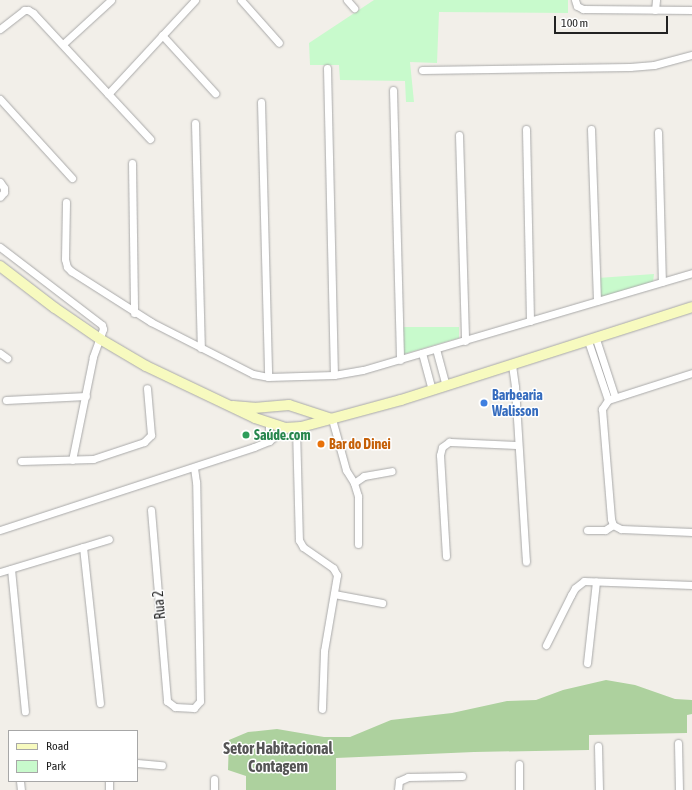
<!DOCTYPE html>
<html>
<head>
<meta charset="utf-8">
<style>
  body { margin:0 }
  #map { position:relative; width:692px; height:790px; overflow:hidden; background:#f2efe9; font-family:"Asap Condensed",sans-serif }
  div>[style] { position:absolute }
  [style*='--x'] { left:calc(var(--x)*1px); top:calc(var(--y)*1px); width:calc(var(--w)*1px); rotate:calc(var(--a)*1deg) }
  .forest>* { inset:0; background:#add19e }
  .park>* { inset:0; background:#c8facc }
  .roads { filter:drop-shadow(0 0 1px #a9a9a9) drop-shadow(0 0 1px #a9a9a9) }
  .minor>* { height:7px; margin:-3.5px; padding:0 3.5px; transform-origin:3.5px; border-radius:3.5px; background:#fff }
  .secondary>* { height:10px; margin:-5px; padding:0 5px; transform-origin:5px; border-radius:5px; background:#f7fabf }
  .dots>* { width:11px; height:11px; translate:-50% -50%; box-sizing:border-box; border:2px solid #fff; border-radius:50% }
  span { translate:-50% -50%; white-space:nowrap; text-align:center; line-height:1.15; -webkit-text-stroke:3px #fff; paint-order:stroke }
  .shop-label { font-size:14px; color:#366cbe; font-weight:700 }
  .left { translate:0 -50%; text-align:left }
  .leisure-label { font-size:14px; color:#27864d; font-weight:700 }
  .food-label { font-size:14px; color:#c56008; font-weight:700 }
  .street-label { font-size:14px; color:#222 }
  .quarter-label { font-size:16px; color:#555; font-weight:700 }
  .legend { position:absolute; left:8px; top:730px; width:130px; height:52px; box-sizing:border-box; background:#fff; border:1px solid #a7a7a7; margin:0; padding:5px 7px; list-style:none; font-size:12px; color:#222 }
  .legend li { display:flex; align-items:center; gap:8px; height:20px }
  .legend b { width:20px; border:1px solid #a7a7a7 }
  .scale { position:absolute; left:554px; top:16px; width:114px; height:18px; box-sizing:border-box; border:2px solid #222; border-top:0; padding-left:5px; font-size:12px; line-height:14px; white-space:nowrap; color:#222; -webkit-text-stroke:3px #fff; paint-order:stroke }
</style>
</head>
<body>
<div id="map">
  <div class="forest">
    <i style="clip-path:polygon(606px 680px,635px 685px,675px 699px,692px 700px,692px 714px,687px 715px,687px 733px,589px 735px,589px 750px,474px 752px,336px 758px,336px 790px,246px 790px,246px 776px,228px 770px,229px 740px,248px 732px,277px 729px,324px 737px,350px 737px,391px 720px,452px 713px,507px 701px,536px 700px,563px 690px)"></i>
  </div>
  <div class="park">
    <i style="clip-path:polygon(374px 0,568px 0,568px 13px,439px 12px,437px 63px,410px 62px,414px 102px,406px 102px,405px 81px,340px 80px,339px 65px,310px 65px,309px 43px)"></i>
    <i style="clip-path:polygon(654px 274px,653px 282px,602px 298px,599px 297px,598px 278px)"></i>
    <i style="clip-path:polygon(400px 327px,459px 327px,459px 338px,404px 354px,402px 353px)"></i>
  </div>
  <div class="roads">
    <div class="minor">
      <i style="--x:241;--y:0;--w:57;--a:48.5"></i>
      <i style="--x:347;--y:0;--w:11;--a:49"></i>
      <i style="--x:575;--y:0;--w:6;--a:72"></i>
      <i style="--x:577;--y:6;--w:7;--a:27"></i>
      <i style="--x:583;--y:9;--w:109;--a:0.5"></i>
      <i style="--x:655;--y:10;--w:10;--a:-84"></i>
      <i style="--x:0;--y:29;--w:31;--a:-38"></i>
      <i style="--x:24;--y:10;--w:4;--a:0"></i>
      <i style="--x:28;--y:10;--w:6;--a:31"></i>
      <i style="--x:33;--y:13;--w:172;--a:47.1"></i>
      <i style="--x:162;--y:35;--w:79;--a:47.6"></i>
      <i style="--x:63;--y:44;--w:65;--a:-42.5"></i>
      <i style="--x:327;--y:68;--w:307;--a:88.7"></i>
      <i style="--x:422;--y:70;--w:208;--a:-0.8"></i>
      <i style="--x:630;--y:67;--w:24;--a:-5"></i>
      <i style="--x:654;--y:65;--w:39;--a:-15"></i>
      <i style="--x:393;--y:90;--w:270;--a:88.5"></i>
      <i style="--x:108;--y:94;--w:128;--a:-47.2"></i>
      <i style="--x:0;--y:99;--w:107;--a:47.7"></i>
      <i style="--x:261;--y:102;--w:275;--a:88.5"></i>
      <i style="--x:195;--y:123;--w:225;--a:88.5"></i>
      <i style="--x:526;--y:129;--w:192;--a:88.8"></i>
      <i style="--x:591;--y:129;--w:172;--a:88"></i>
      <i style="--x:658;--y:132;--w:150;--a:88.5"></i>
      <i style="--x:459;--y:135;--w:206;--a:88.3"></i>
      <i style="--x:132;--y:163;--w:150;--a:89.2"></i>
      <i style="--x:0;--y:182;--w:7;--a:56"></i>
      <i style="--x:4;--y:188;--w:4;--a:90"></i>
      <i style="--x:4;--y:192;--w:6;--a:129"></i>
      <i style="--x:66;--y:202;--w:57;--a:91"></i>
      <i style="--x:65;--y:259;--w:8;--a:76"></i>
      <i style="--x:67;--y:267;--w:6;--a:45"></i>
      <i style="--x:71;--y:271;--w:95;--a:32.5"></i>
      <i style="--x:151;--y:322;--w:114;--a:27"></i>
      <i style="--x:253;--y:374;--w:15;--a:11"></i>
      <i style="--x:268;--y:377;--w:66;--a:-1.7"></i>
      <i style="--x:334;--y:375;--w:29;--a:-10"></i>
      <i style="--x:363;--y:370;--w:343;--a:-16.4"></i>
      <i style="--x:0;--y:247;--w:128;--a:37.4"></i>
      <i style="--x:102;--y:325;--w:4;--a:76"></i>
      <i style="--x:103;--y:329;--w:30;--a:110"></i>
      <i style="--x:93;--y:357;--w:105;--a:101.5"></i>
      <i style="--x:596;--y:339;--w:61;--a:71.9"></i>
      <i style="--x:588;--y:341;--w:62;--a:71.3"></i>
      <i style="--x:436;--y:349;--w:38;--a:75"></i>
      <i style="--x:0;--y:353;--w:9;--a:36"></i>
      <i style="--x:422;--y:353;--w:38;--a:75"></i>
      <i style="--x:512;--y:365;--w:22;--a:82"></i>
      <i style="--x:515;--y:387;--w:175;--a:86.4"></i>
      <i style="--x:692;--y:373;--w:88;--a:162.2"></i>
      <i style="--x:608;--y:400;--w:11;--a:124"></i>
      <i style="--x:602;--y:409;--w:110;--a:85.3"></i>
      <i style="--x:611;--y:519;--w:6;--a:72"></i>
      <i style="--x:613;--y:525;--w:9;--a:27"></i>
      <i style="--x:621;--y:529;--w:71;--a:2.4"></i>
      <i style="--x:6;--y:400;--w:80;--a:-2.9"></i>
      <i style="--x:332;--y:419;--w:53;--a:74.6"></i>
      <i style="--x:346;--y:470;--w:15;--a:58"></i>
      <i style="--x:354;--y:483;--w:14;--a:73"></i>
      <i style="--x:358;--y:496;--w:48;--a:90"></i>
      <i style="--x:269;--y:423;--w:18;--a:90"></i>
      <i style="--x:296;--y:428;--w:112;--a:88.5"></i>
      <i style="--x:299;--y:540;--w:8;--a:60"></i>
      <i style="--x:303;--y:547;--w:37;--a:35"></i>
      <i style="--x:333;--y:568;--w:8;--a:60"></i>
      <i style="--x:337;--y:575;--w:77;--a:99.7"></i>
      <i style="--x:324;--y:651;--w:58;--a:92"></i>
      <i style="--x:21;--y:461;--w:72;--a:-1.6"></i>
      <i style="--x:93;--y:459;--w:54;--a:-18.4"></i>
      <i style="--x:144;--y:442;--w:10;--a:-45"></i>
      <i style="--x:151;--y:435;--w:47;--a:-94.9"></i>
      <i style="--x:354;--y:483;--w:12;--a:-35"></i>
      <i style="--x:364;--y:476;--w:28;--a:-10"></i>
      <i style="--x:151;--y:510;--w:192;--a:85.2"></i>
      <i style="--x:167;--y:701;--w:10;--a:37"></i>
      <i style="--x:175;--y:707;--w:19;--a:3"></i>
      <i style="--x:194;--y:708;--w:9;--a:-49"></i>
      <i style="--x:200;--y:701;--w:219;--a:-91"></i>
      <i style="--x:196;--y:482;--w:14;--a:-98"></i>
      <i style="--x:0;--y:530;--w:267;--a:-18.1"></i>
      <i style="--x:254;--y:447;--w:16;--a:-22"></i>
      <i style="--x:269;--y:441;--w:21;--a:-39"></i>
      <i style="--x:587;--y:530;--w:18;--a:0"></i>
      <i style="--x:605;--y:530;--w:9;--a:-32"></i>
      <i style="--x:83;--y:547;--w:27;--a:-17"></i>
      <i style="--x:446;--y:556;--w:101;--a:-93.4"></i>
      <i style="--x:440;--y:455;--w:8;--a:-76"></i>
      <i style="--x:442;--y:447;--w:9;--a:-36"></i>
      <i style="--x:449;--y:442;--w:69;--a:2.5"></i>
      <i style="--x:11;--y:569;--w:143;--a:84.4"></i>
      <i style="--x:0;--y:572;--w:87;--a:-16.8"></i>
      <i style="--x:83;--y:547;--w:157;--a:83.8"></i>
      <i style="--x:334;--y:594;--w:49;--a:10.6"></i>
      <i style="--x:546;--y:645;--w:56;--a:-63.4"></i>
      <i style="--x:571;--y:595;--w:8;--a:-60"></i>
      <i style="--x:575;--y:588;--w:11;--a:-38"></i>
      <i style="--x:584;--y:581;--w:108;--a:2.1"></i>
      <i style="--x:587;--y:663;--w:82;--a:-83.7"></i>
      <i style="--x:678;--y:743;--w:47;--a:88.8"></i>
      <i style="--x:598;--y:746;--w:44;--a:88.7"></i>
      <i style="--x:137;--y:763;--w:25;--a:5"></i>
      <i style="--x:519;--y:764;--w:26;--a:90"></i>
      <i style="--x:20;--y:781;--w:9;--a:84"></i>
      <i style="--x:109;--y:790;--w:9;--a:-90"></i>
      <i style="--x:214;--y:790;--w:11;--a:-90"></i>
      <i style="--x:398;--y:790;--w:9;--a:-84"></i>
      <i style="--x:399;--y:781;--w:10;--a:-24"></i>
      <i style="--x:408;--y:777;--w:54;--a:-1.1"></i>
    </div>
    <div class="secondary">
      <i style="--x:0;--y:266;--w:69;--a:37.4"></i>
      <i style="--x:55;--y:308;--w:55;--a:34.6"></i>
      <i style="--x:100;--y:339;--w:53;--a:30.4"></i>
      <i style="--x:146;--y:366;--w:121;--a:25.5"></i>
      <i style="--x:255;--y:418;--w:32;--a:18"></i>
      <i style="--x:285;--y:428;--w:16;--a:-4"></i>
      <i style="--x:301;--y:427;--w:104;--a:-15.1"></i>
      <i style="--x:401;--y:400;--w:305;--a:-17.7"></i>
      <i style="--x:233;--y:406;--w:21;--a:5"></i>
      <i style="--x:254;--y:408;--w:35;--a:-5"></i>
      <i style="--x:289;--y:405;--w:45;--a:18"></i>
    </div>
  </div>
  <div class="dots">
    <i style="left:484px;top:403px;background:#3f7fe0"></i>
    <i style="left:246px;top:435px;background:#2e9e5b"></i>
    <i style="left:321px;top:444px;background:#e8710a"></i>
  </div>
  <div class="shop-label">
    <span class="left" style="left:492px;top:403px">Barbearia<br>Walisson</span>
  </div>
  <div class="leisure-label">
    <span class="left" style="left:254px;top:435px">Saúde.com</span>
  </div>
  <div class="food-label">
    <span class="left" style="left:329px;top:444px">Bar do Dinei</span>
  </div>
  <div class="street-label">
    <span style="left:159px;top:605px;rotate:-95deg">Rua 2</span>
  </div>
  <div class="quarter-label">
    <span style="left:278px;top:757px">Setor Habitacional<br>Contagem</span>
  </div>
  <ul class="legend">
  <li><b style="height:5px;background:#f7fabf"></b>Road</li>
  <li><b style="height:11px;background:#c8facc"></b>Park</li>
  </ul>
  <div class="scale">100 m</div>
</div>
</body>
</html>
